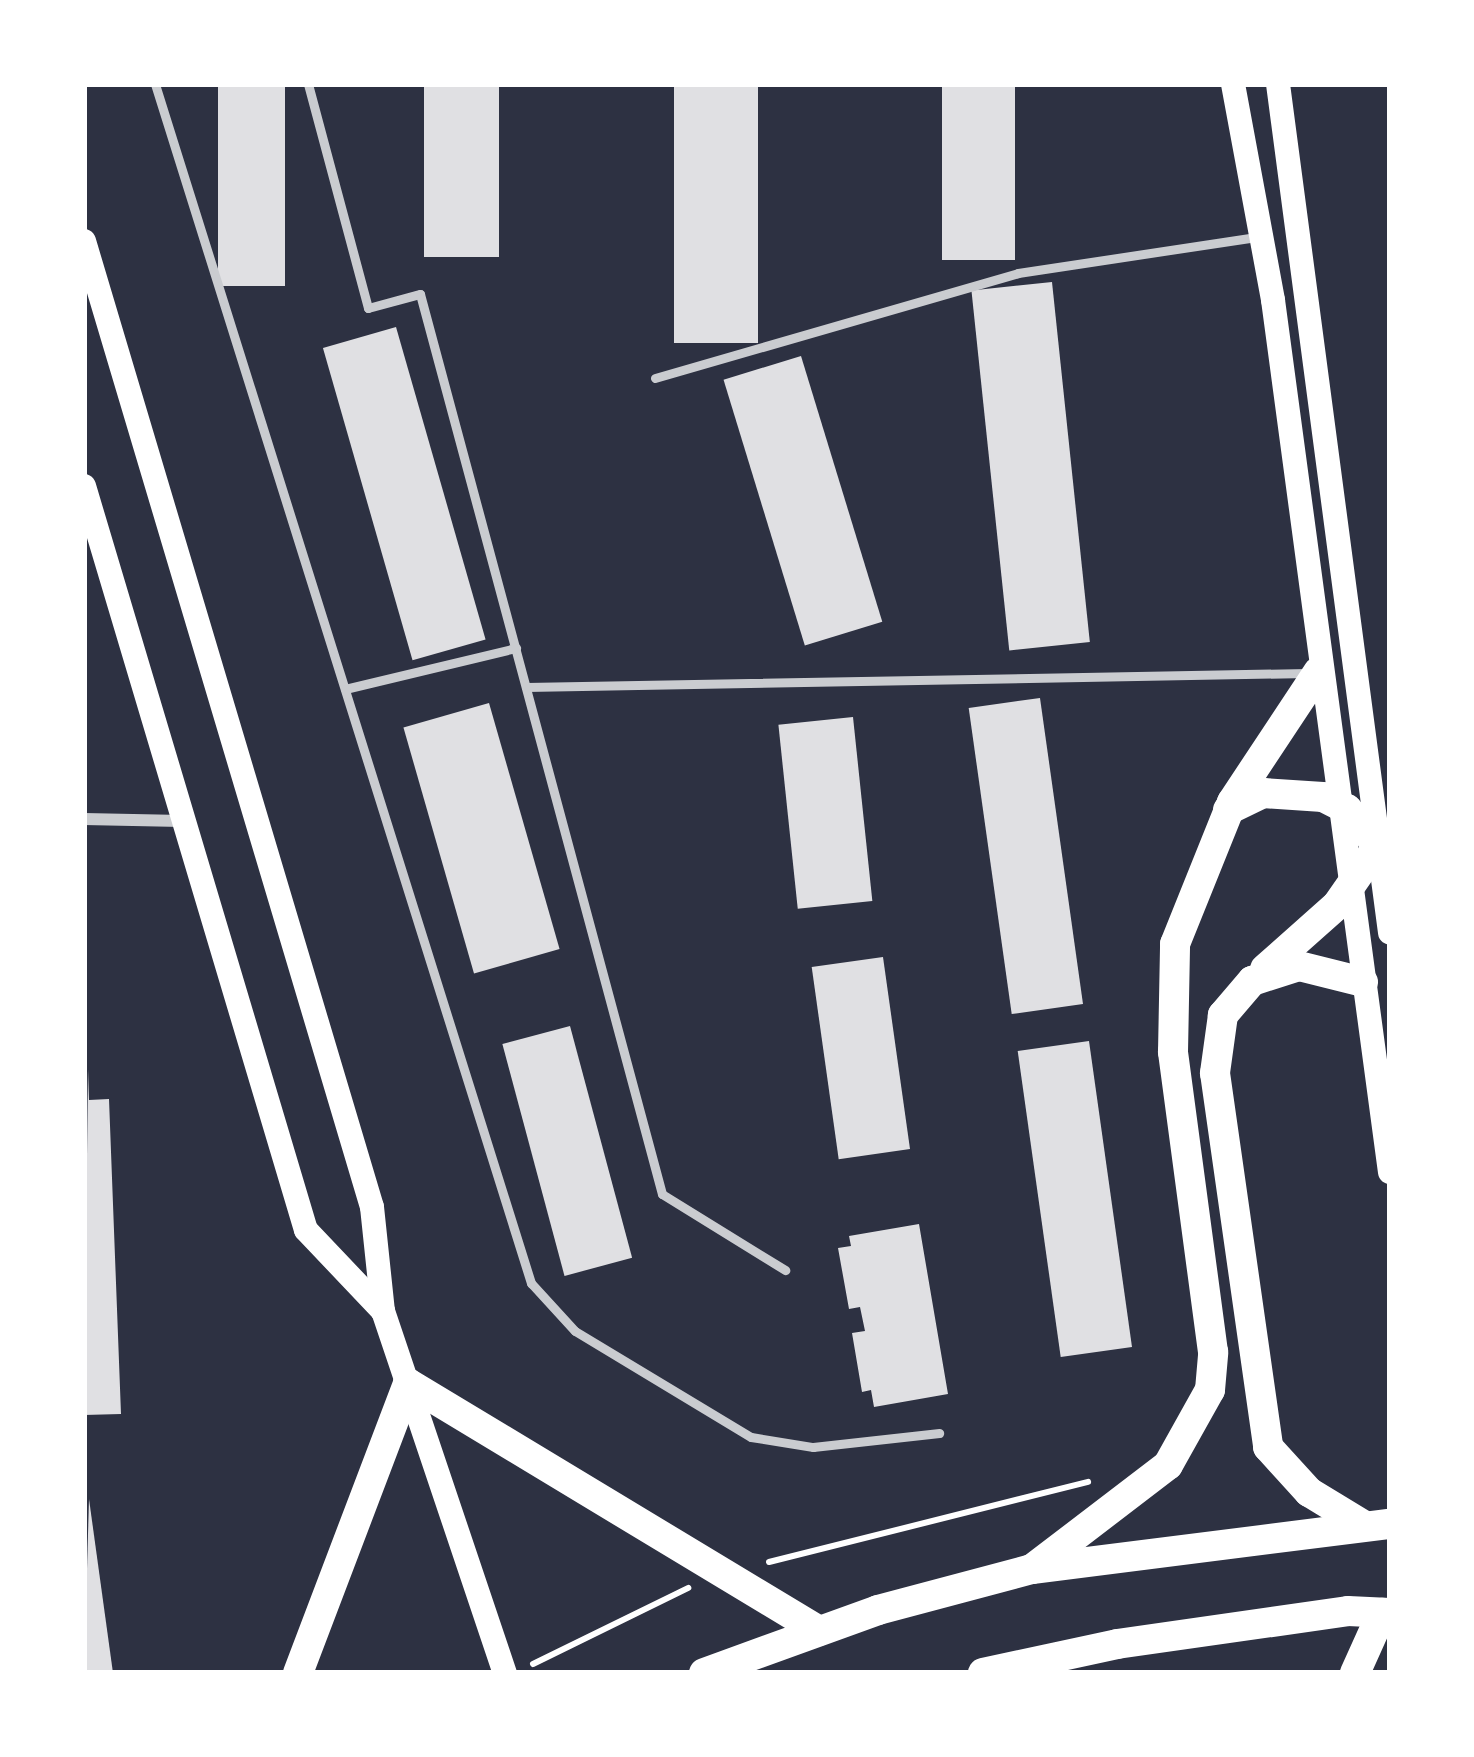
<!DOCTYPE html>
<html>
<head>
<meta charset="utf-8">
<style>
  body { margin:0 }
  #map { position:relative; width:1474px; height:1757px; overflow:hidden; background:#2d3142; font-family:Quicksand,sans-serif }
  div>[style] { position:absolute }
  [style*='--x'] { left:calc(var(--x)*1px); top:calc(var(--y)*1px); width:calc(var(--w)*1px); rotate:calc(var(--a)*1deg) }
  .building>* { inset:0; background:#e0e0e3; transform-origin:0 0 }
  .path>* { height:6px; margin:-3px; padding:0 3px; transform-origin:3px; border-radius:3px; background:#fff }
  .service>* { height:9px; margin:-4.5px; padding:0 4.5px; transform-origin:4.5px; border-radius:4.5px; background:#caccd0 }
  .minor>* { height:12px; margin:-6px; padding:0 6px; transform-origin:6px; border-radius:6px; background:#caccd0 }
  .secondary>* { height:24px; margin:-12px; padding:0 12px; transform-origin:12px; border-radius:12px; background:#fff }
  .primary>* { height:30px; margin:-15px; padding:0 15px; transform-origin:15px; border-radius:15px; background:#fff }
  span { translate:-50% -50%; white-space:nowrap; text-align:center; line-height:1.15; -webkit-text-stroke:9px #fff; paint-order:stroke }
  .frame { position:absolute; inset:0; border:87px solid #fff; pointer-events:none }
</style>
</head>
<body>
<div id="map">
  <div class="building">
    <i style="left:218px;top:84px;width:67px;height:202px"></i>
    <i style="left:424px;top:84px;width:75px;height:173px"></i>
    <i style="left:674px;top:84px;width:84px;height:259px"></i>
    <i style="left:942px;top:84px;width:73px;height:176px"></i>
    <i style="left:1052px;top:282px;width:362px;height:81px;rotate:84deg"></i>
    <i style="left:396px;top:327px;width:325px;height:76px;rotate:74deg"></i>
    <i style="left:801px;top:356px;width:278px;height:81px;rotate:73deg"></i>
    <i style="left:1040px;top:698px;width:309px;height:72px;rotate:82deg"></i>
    <i style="left:489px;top:703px;width:256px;height:89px;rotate:74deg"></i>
    <i style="left:853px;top:717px;width:185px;height:75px;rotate:84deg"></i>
    <i style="left:883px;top:957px;width:194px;height:72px;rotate:82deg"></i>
    <i style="left:570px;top:1026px;width:240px;height:70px;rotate:75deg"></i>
    <i style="left:1089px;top:1041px;width:309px;height:72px;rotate:82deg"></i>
    <i style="clip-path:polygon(88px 1069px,89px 1100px,109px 1099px,121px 1414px,84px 1415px)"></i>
    <i style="clip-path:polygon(919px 1224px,948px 1394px,874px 1407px,871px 1390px,862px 1392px,852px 1333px,865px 1331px,860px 1307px,849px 1309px,838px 1248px,851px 1246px,849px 1236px)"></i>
    <i style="clip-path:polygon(89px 1499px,113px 1673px,84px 1673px)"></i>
  </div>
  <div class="path">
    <i style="--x:769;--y:1562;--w:329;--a:-14.1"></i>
    <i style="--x:533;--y:1664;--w:173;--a:-26.1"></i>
  </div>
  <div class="service">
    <i style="--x:155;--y:84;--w:1257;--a:72.59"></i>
    <i style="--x:531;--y:1283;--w:65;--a:47.5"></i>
    <i style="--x:575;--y:1331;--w:205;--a:31.1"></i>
    <i style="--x:751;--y:1437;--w:63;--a:9.2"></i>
    <i style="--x:813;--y:1447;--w:127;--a:-6.3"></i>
    <i style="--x:308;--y:84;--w:232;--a:75"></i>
    <i style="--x:368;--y:308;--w:54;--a:-15.1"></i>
    <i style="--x:420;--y:294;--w:932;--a:74.95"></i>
    <i style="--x:662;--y:1194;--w:145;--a:31.7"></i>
    <i style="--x:655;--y:378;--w:378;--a:-16.1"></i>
    <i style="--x:1018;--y:273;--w:241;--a:-8.6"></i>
    <i style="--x:526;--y:687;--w:781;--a:-1.03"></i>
    <i style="--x:345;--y:689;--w:176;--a:-13.5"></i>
  </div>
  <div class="minor">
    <i style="--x:84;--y:819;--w:98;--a:1.2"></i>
  </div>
  <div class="secondary">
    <i style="--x:1233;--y:84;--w:220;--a:79.5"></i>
    <i style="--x:1273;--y:300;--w:880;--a:82.36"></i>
    <i style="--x:1278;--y:84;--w:856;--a:82.48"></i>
    <i style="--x:84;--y:241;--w:1008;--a:73.4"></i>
    <i style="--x:372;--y:1207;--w:105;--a:84"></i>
    <i style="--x:383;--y:1311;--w:382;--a:71.4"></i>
    <i style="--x:84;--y:486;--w:776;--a:73.39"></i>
    <i style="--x:306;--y:1230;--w:112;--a:46.5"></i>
  </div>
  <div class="primary">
    <i style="--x:1228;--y:810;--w:39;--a:-26"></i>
    <i style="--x:1263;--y:793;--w:60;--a:3.8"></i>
    <i style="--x:1323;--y:797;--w:27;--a:27"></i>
    <i style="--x:1347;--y:809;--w:48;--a:50"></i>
    <i style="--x:1378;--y:846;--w:72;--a:124.8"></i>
    <i style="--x:1337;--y:905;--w:96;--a:138.4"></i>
    <i style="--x:1363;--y:982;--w:66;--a:-166"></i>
    <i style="--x:1299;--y:966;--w:49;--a:162.3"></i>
    <i style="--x:1252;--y:981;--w:45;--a:130.5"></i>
    <i style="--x:1223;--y:1015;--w:59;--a:97.9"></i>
    <i style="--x:1215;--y:1073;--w:378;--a:81.9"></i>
    <i style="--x:1268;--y:1447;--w:61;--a:47.7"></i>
    <i style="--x:1309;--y:1492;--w:66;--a:31.3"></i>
    <i style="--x:1032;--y:1569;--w:171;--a:-37.4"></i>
    <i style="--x:1168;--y:1465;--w:86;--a:-60.8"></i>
    <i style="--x:1210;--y:1390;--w:38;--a:-85"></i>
    <i style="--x:1213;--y:1352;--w:303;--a:-97.6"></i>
    <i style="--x:1173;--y:1052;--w:108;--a:-88.9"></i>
    <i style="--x:1175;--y:944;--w:153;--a:-68.1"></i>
    <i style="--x:1232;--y:802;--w:156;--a:-56.5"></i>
    <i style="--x:298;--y:1673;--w:310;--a:-69.2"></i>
    <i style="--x:408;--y:1383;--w:480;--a:31.1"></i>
    <i style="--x:704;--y:1673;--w:185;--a:-19.9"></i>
    <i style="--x:878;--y:1610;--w:159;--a:-14.9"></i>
    <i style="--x:1032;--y:1569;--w:361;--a:-7.2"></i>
    <i style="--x:983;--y:1673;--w:137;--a:-12.2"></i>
    <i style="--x:1117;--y:1644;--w:233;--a:-8.1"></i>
    <i style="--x:1348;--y:1611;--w:42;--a:2.7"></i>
    <i style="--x:1355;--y:1673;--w:66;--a:-65.8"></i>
  </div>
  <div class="frame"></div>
</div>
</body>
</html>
